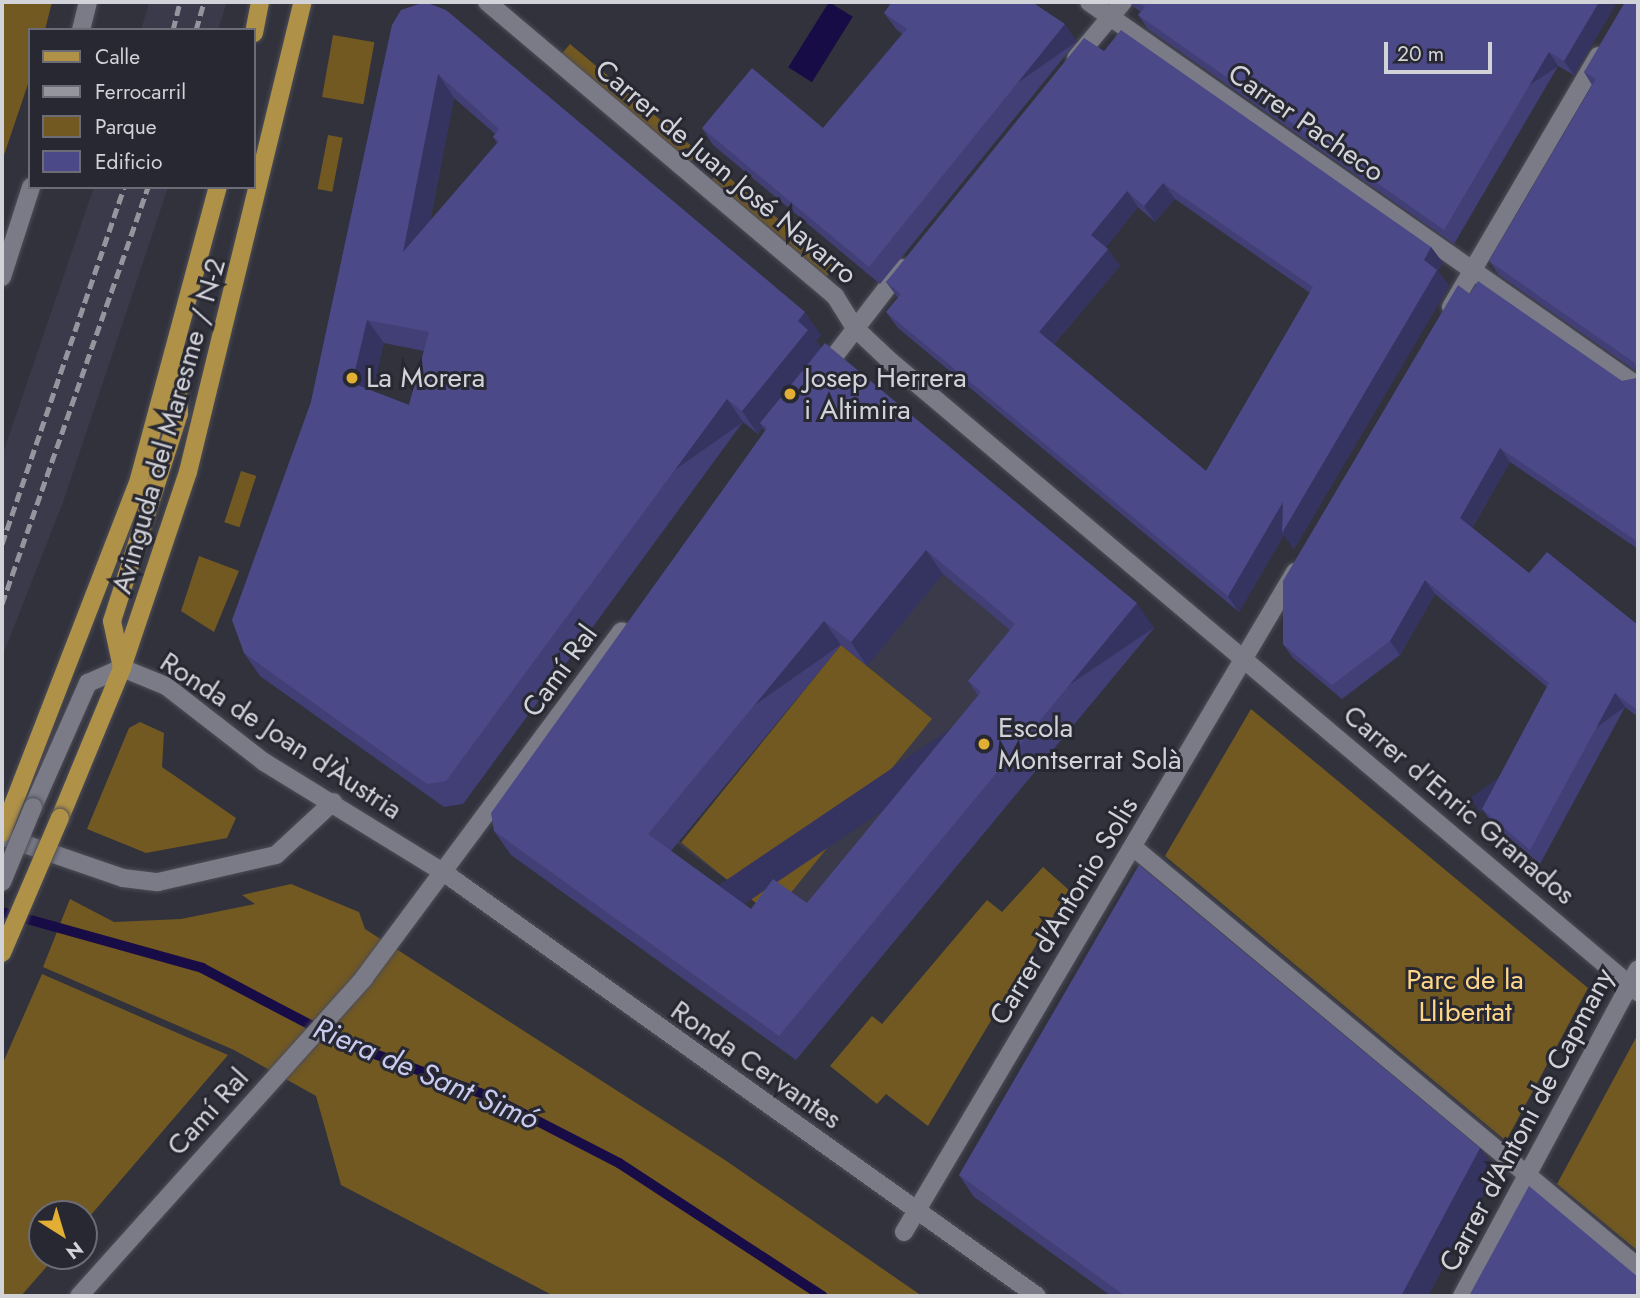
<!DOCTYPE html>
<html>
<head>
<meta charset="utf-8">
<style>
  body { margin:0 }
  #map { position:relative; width:1640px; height:1298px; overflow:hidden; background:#31323c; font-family:Jost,sans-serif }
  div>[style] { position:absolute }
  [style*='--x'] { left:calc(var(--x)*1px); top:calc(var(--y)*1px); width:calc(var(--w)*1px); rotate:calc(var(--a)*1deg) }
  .built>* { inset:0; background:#3a3a4b }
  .green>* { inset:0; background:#725922; transform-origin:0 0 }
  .water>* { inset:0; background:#180c46; transform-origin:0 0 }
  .stream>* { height:10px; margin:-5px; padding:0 5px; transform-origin:5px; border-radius:5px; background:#180c46 }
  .roads { filter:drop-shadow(0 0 2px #4d4d56) drop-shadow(0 0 2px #4d4d56) }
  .street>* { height:18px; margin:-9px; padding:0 9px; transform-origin:9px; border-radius:9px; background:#7a7b87 }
  .secondary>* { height:18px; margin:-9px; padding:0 9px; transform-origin:9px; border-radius:9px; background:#7a7b87 }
  .primary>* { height:18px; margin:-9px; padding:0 9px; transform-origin:9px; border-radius:9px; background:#af9148 }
  .rail>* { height:5px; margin-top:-2.5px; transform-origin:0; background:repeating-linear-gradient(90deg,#94959d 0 10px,transparent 0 15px) }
  .bridges { filter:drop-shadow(0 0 2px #4d4d56) drop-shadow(0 0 2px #4d4d56) }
  .street-bridge>* { height:18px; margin:-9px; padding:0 9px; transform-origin:9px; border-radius:9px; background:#7a7b87 }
  .primary-bridge>* { height:18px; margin:-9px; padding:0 9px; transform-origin:9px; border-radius:9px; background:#af9148 }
  .wall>* { inset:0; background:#413f75 }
  .shaded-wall>* { inset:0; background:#35335f; transform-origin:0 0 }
  .building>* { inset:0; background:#4c4988 }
  .dots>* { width:19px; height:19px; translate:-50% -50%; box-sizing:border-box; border:4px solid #272832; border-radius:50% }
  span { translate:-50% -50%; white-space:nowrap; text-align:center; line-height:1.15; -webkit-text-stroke:6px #272832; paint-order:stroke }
  .street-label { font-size:28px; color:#d2d3d9 }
  .poi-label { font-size:28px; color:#d2d3d9 }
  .left { translate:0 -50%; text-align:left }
  .park-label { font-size:28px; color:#fdd689 }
  .water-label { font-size:30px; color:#c9caf0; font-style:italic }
  .frame { position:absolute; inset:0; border:4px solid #d2d3d9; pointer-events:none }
  .legend { position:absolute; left:28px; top:28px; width:228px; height:161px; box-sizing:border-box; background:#272832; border:2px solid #6b6c75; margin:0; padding:9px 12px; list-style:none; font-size:21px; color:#d2d3d9 }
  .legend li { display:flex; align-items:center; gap:14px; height:35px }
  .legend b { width:35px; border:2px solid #6b6c75 }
  .north { position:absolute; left:28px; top:1200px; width:70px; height:70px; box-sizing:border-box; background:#272832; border:2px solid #6b6c75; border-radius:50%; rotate:143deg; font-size:19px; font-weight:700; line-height:28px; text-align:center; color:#d2d3d9 }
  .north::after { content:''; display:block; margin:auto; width:24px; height:32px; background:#e2af34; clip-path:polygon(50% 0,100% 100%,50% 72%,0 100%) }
  .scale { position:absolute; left:1384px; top:42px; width:108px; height:32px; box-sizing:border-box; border:4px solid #d2d3d9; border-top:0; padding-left:9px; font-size:21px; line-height:24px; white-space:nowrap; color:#d2d3d9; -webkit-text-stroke:5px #272832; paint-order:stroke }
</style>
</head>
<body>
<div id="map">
  <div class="built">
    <i style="clip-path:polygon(149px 2px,227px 2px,218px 30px,141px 30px)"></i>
    <i style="clip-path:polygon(94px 187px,168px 187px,62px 505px,2px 657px,2px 456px)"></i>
    <i style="clip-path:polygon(evenodd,954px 461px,1154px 628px,862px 979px,668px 837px,954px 461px,842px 645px,931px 719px,773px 909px,679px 841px,842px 645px)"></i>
  </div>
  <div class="green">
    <i style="clip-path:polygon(2px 2px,52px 2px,45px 30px,30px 30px,30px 78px,2px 161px)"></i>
    <i style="left:333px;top:35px;width:42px;height:63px;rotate:10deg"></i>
    <i style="left:570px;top:44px;width:168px;height:13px;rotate:40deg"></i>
    <i style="left:328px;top:135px;width:15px;height:55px;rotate:11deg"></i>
    <i style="left:720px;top:170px;width:150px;height:13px;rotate:40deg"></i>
    <i style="left:241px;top:471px;width:16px;height:54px;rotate:18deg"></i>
    <i style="clip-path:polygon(199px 556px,239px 571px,214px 632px,181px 611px)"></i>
    <i style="left:841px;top:645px;width:117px;height:254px;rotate:39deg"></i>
    <i style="clip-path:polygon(1251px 709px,1588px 988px,1506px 1141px,1165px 856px)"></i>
    <i style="clip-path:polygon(140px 722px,164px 733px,162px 767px,236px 818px,227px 838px,146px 853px,87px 829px,129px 728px)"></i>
    <i style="clip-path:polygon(1043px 867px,1069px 890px,928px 1126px,886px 1094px,877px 1104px,830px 1066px,872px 1016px,882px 1024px,987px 900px,1002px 912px)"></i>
    <i style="clip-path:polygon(291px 884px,359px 912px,365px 929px,725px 1160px,922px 1296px,554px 1296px,341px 1185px,316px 1096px,234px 1050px,43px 967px,70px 899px,114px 922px,181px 919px,255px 904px,242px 895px)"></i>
    <i style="clip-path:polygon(42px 974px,228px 1055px,84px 1223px,84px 1214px,42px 1214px,42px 1256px,56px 1256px,21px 1296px,2px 1296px,2px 1065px)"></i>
    <i style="clip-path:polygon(1638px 1034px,1638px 1251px,1557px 1184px)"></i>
  </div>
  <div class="water">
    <i style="left:829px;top:2px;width:28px;height:77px;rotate:32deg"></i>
  </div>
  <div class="stream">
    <i style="--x:2;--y:912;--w:208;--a:15.6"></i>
    <i style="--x:202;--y:968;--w:161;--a:27.7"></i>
    <i style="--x:345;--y:1043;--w:156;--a:20.3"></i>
    <i style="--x:491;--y:1097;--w:144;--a:27.3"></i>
    <i style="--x:619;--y:1163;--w:243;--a:33.2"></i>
  </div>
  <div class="roads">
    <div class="street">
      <i style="--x:487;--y:2;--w:456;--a:40.2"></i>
      <i style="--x:835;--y:296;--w:38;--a:58"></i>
      <i style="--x:855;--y:328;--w:48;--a:43.3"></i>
      <i style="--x:890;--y:361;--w:979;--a:40.15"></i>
      <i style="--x:1089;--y:2;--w:670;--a:34.97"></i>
      <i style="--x:81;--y:30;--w:29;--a:-76"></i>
      <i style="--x:1076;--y:58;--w:73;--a:-50"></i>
      <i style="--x:2;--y:277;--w:95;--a:-72.1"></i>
      <i style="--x:1451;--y:307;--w:291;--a:-59.6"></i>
      <i style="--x:823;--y:371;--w:130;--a:-52.5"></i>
      <i style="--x:33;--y:807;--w:136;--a:-66.1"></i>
      <i style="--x:88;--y:683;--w:37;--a:-24"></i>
      <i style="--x:122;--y:668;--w:48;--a:22.2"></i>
      <i style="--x:166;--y:686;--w:124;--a:37.8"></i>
      <i style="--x:264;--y:762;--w:214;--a:31.6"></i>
      <i style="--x:4;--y:837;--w:126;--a:19"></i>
      <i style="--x:123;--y:878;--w:35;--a:7"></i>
      <i style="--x:158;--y:882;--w:121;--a:-12.9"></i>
      <i style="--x:276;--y:855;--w:78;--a:-42.9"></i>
      <i style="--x:1133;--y:847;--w:657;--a:39.75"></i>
      <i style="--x:904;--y:1232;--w:767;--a:-59.36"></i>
      <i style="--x:79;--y:1296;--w:427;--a:-48.1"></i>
      <i style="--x:364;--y:978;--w:432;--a:-53.4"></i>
      <i style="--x:1462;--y:1296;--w:371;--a:-61.7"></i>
    </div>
    <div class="secondary">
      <i style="--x:446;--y:874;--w:726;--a:35.53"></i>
    </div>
    <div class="primary">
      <i style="--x:254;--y:33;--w:32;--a:-79"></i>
      <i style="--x:122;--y:668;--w:48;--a:-102"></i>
      <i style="--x:112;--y:621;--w:218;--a:-72.1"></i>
      <i style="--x:179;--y:414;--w:46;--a:-92.5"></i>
      <i style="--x:60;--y:818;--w:162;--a:-67.5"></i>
      <i style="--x:122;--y:668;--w:207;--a:-71.4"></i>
      <i style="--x:188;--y:472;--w:484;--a:-76.3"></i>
      <i style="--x:2;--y:833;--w:380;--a:-68.8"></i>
      <i style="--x:139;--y:479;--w:302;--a:-74.9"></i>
    </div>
  </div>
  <div class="rail">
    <i style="--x:173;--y:30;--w:29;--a:-76"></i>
    <i style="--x:196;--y:30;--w:29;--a:-74"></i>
    <i style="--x:2;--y:544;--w:377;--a:-71.1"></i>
    <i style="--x:2;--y:604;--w:442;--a:-70.7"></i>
  </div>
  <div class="bridges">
    <div class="street-bridge">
      <i style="--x:2;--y:882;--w:81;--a:-67.5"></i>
    </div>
    <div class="primary-bridge">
      <i style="--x:2;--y:953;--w:147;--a:-66.8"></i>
    </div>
  </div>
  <div class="wall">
    <i style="clip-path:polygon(885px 2px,1032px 2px,1077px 41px,880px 284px,713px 145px,702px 128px,823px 128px,902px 34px,896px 29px,884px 13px,890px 5px)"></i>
    <i style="clip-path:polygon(1130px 2px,1617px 2px,1574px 75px,1558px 66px,1454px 244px,1148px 29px,1138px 15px,1141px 12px,1133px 6px)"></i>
    <i style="clip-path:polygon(1638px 2px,1638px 549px,1510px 462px,1472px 528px,1529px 573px,1638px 625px,1638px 717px,1625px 707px,1540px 864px,1492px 823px,1482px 809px,1547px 687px,1435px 594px,1400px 655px,1342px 699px,1293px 658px,1283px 644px,1470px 294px,1622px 381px,1638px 378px,1636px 371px,1499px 275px,1489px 261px,1592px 85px,1584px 72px)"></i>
    <i style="clip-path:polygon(evenodd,392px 25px,821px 335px,816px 341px,821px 348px,1154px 628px,796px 1060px,511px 855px,494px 831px,766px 431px,763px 428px,758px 434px,743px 422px,463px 804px,444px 807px,260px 676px,244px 653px,311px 402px,392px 25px,454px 98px,495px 134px,493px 137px,497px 143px,430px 221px,454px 98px,392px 25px,384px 343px,424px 351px,409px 405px,372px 391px,384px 343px,392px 25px,943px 574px,1010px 630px,968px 681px,978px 696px,807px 903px,751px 909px,671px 851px,841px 645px,867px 666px,943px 574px)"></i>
    <i style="clip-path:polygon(evenodd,1104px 51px,1431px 247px,1443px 263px,1438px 271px,1449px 286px,1294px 549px,1284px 535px,1239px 612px,898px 328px,886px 312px,898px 298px,886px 282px,1104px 51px,1175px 199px,1310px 293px,1206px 471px,1054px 344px,1120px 266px,1106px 247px,1138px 207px,1155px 222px,1175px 199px)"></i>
    <i style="clip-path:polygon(1480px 1148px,1496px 1170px,1428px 1296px,1111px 1296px,974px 1197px,959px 1175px)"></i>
  </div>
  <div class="shaded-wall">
    <i style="clip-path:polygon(1599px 2px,1617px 2px,1574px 75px,1564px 61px)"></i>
    <i style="left:1065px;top:24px;width:21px;height:312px;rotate:55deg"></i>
    <i style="left:1549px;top:52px;width:17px;height:207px;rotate:57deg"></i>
    <i style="clip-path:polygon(438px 74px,454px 98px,419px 275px,403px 252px)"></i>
    <i style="clip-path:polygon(1163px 183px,1175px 199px,1155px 222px,1144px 206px)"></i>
    <i style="clip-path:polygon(1127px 191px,1138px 207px,1103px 251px,1091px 235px)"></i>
    <i style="clip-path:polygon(1431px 247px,1443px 263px,1438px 271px,1449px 286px,1294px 549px,1284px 535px,1239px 612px,1228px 596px)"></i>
    <i style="clip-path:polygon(1108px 249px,1120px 266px,1050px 348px,1039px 332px)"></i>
    <i style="clip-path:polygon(805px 312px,821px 335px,816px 341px,824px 353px,760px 423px,763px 428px,758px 434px,742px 411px,798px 321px)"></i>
    <i style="clip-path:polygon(367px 320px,384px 343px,368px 406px,352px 383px)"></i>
    <i style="left:727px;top:399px;width:28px;height:474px;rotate:55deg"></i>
    <i style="clip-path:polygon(1500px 448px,1510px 462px,1469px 532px,1460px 518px)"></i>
    <i style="clip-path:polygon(926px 550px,943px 574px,867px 666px,851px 642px)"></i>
    <i style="clip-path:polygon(1425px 580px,1435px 594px,1400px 655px,1390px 641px)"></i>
    <i style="left:1137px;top:603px;width:30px;height:562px;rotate:56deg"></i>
    <i style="left:824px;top:621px;width:29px;height:276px;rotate:55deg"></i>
    <i style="left:1615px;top:693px;width:17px;height:179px;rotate:54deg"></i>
    <i style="clip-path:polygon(1480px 1148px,1496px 1170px,1428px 1296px,1401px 1296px)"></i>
  </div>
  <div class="building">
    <i style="clip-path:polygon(evenodd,425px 2px,446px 10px,805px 312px,798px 321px,808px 330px,742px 411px,727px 399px,446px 781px,427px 784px,244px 653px,232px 620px,311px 402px,392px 25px,401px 10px,425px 2px,438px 74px,499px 129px,493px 137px,499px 141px,403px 252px,438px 74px,425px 2px,367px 320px,429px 332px,409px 405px,352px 383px,367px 320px)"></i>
    <i style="clip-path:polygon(892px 2px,1032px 2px,1065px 24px,869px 267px,702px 128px,752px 68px,823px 128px,907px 29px,884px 13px)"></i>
    <i style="clip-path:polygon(1137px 2px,1599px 2px,1564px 61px,1549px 52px,1444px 230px,1138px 15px,1145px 7px)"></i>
    <i style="clip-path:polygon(1625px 2px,1638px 2px,1638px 542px,1500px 448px,1460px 518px,1529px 573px,1547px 552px,1638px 625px,1638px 711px,1615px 693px,1530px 850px,1482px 809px,1549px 683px,1425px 580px,1390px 641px,1332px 685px,1283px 644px,1283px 581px,1458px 285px,1470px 294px,1478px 281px,1622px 381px,1638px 378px,1635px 363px,1489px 261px,1596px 79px,1584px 72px)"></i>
    <i style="clip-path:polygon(evenodd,1121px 30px,1431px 247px,1424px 260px,1437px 270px,1282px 533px,1283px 502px,1228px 596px,886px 312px,901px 294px,886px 282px,1084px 38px,1104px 51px,1121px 30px,1163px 183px,1313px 287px,1206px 471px,1039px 332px,1108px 249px,1091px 235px,1127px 191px,1144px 206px,1163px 183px)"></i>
    <i style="clip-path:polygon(evenodd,825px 343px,1137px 603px,779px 1036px,494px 831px,491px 813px,767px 428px,760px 423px,825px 343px,926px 550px,1015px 624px,968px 681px,981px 692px,807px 903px,773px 879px,751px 909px,648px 834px,824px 621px,851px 642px,926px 550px)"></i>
    <i style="clip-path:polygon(1139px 865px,1480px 1148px,1401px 1296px,1125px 1296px,959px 1175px)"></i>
    <i style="clip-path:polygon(1529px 1186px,1638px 1277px,1638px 1296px,1469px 1296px)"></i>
  </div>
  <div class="dots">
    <i style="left:352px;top:378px;background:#e2af34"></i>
    <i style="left:790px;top:394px;background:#e2af34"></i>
    <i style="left:984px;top:744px;background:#e2af34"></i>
  </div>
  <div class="street-label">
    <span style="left:1306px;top:123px;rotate:35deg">Carrer Pacheco</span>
    <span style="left:726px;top:172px;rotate:40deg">Carrer de Juan José Navarro</span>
    <span style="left:169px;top:426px;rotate:-74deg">Avinguda del Maresme / N-2</span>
    <span style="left:560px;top:671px;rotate:-54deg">Camí Ral</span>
    <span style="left:281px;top:736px;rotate:33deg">Ronda de Joan d'Àustria</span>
    <span style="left:1459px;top:805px;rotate:40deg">Carrer d'Enric Granados</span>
    <span style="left:1064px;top:911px;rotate:-59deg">Carrer d'Antonio Solis</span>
    <span style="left:756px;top:1065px;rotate:35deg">Ronda Cervantes</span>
    <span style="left:208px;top:1112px;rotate:-48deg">Camí Ral</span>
    <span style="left:1527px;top:1120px;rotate:-62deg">Carrer d'Antoni de Capmany</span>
  </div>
  <div class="poi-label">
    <span class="left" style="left:366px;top:378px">La Morera</span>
    <span class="left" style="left:804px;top:394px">Josep Herrera<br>i Altimira</span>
    <span class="left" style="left:998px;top:744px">Escola<br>Montserrat Solà</span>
  </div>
  <div class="park-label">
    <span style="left:1465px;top:996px">Parc de la<br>Llibertat</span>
  </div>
  <div class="water-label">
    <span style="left:426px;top:1074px;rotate:23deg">Riera de Sant Simó</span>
  </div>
  <div class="frame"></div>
  <ul class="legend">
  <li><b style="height:9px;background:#af9148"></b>Calle</li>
  <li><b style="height:9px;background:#94959d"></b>Ferrocarril</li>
  <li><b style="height:19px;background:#725922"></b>Parque</li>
  <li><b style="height:19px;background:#4c4988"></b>Edificio</li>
  </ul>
  <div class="north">N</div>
  <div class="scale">20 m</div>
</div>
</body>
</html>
